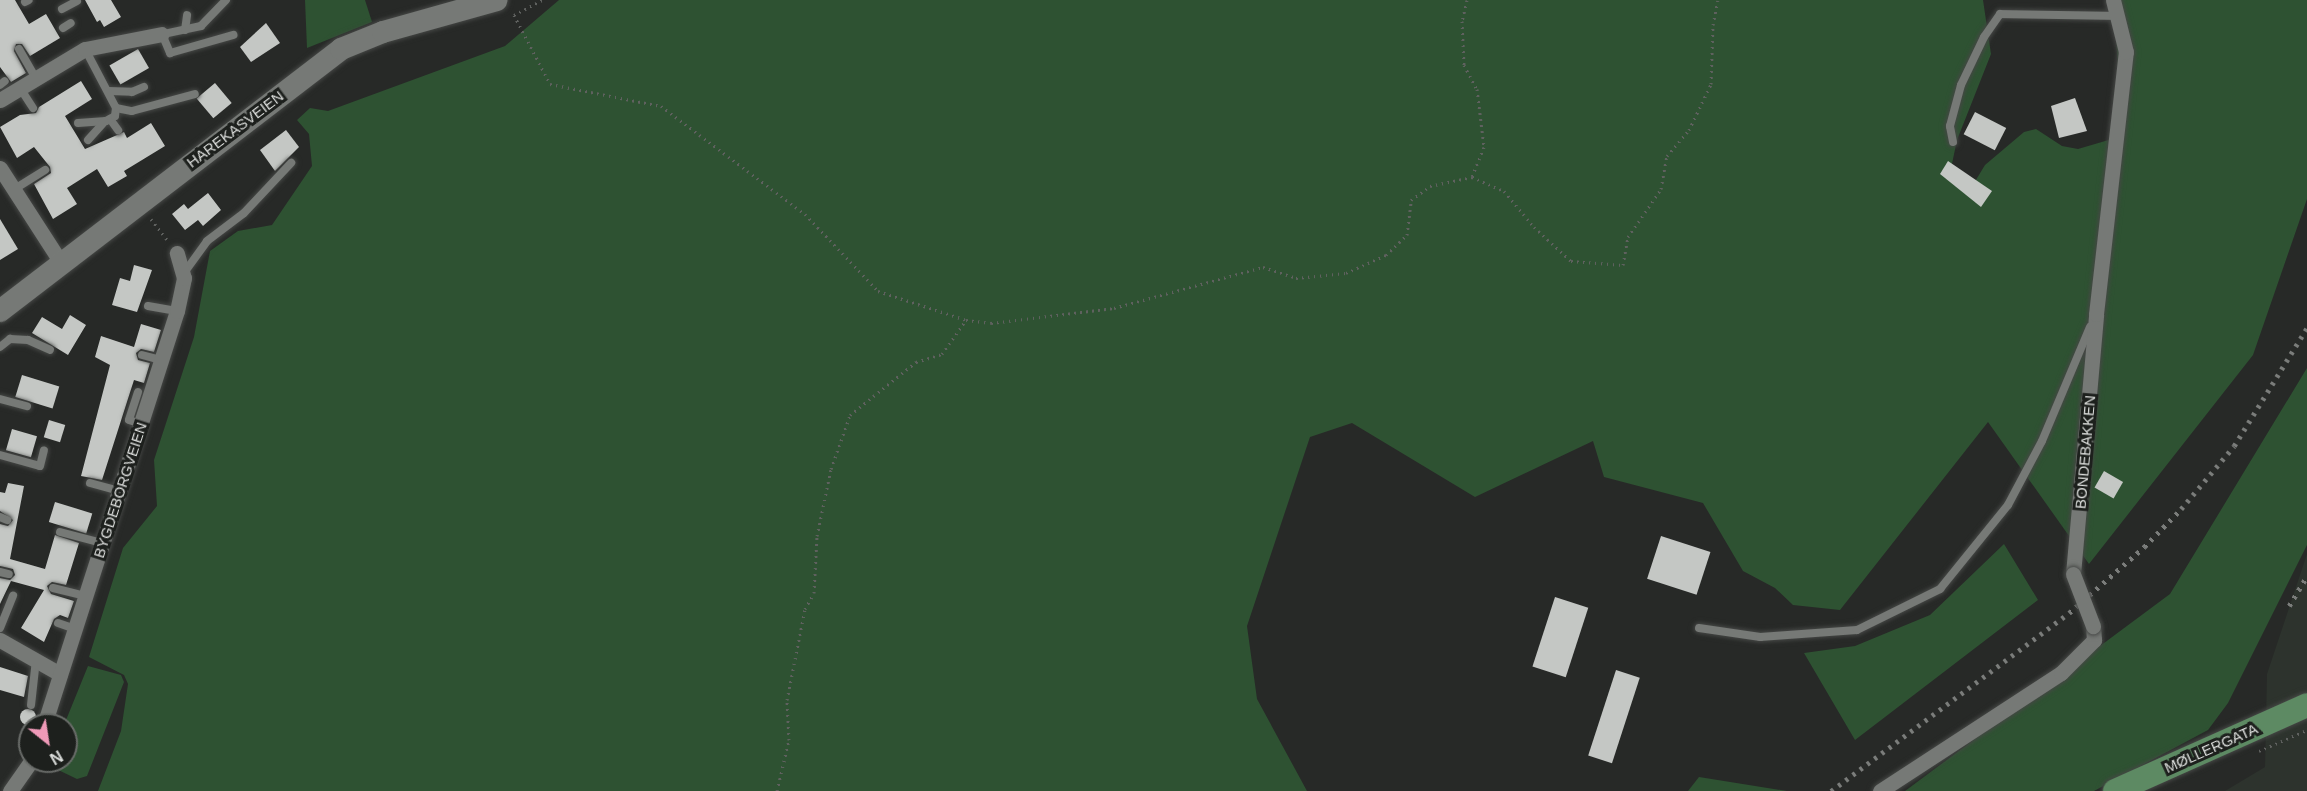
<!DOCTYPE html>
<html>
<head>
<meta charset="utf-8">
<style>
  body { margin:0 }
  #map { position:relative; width:2307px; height:791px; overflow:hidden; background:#272927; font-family:Helvetica,sans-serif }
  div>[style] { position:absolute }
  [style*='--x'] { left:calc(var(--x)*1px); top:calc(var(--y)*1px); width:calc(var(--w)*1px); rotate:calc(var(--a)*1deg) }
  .built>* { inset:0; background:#2d332d }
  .green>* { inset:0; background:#2e5232 }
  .building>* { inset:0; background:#c4c7c4; transform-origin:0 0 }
  .round { border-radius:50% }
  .path>* { height:3px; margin-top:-1.5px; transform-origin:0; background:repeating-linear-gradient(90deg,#5f615f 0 1.5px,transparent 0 6px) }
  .roads { filter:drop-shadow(0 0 2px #454745) drop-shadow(0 0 2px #454745) }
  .lane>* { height:8px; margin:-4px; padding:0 4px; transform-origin:4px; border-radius:4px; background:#767976 }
  .street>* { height:15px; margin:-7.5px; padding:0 7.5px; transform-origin:7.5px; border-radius:7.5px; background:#767976 }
  .secondary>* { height:22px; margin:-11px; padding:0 11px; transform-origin:11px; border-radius:11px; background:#767976 }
  .primary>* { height:24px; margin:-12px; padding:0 12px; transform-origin:12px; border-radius:12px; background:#5d8a63 }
  .rail>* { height:4.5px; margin-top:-2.25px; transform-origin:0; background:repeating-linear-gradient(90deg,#7b7d7b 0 3px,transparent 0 9px) }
  .bridges { filter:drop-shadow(0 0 2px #454745) drop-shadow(0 0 2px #454745) }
  .street-bridge>* { height:15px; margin:-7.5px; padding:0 7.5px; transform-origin:7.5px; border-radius:7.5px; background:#767976 }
  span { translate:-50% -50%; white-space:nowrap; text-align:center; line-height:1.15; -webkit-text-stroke:6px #1d201d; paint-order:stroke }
  .street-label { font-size:15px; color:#dbdddb }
  .north { position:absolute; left:18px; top:713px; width:60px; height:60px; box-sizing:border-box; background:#1d201d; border:2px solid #696c69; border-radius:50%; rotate:150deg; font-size:16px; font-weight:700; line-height:24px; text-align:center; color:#dbdddb }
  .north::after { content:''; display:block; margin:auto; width:21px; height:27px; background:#ef9ab8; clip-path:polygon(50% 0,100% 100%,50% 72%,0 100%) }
</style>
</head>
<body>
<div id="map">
  <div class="built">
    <i style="clip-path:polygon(2307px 554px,2307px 791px,2225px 791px,2265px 767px,2267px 674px)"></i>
  </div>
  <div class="green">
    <i style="clip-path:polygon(305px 0,365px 0,372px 22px,307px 48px)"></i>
    <i style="clip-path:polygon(559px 0,1983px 0,1991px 54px,1957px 140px,1949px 178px,1968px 193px,1985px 165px,2024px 132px,2036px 129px,2062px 146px,2078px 149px,2112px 139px,2118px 66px,2114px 15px,2120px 0,2307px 0,2307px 199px,2253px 355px,2089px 564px,1988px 422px,1840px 610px,1793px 605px,1775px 588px,1743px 571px,1703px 503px,1604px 477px,1593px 441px,1475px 497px,1352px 423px,1310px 437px,1247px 626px,1257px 699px,1307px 791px,98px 791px,121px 731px,128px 684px,124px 675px,89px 657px,123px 548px,157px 506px,154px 460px,194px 337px,210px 251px,238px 231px,272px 225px,312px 166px,309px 134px,297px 120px,310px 108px,328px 111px,505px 46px)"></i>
    <i style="clip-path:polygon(2307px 368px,2307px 545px,2228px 703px,2208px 730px,2094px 791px,1905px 791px,2170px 594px)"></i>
    <i style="clip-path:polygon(2004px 544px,2038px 600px,1855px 740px,1804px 653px,1855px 646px,1930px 615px)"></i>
    <i style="clip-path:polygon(88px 666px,121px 675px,124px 682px,87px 776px,77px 779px,50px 766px,52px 761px,66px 761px,64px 725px)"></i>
    <i style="clip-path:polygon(1699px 777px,1787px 791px,1688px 791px)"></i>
  </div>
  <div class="building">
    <i style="clip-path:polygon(0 0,15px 0,29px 24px,46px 14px,60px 38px,30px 56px,22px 44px,16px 44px,14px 51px,26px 73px,11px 82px,0 67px)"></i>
    <i style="clip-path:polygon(85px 0,111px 0,121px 17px,104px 27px,100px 20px,97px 22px)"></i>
    <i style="clip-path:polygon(266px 23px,280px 43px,251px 62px,240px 47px)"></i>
    <i style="left:138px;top:49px;width:22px;height:33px;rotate:60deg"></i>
    <i style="clip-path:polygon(81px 81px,92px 99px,65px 116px,85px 149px,124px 132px,127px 138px,151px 123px,165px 146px,124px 171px,127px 176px,108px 187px,97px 169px,67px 188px,77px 204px,53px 219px,34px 184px,51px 173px,50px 167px,34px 147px,17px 158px,0 127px,20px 115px,36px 113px,39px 107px)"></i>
    <i style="left:215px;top:83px;width:26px;height:24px;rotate:50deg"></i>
    <i style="clip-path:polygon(2075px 98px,2087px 131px,2059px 138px,2051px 106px)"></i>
    <i style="left:1975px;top:112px;width:35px;height:25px;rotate:27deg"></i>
    <i style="clip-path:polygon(286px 130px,299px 147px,275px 171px,260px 150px)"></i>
    <i style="clip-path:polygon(1948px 161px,1992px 191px,1981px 207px,1940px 174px)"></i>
    <i style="clip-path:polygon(208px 193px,221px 210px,203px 226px,198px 220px,185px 230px,172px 214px,184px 204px,188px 209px)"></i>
    <i style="clip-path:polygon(0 219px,18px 249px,0 260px)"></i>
    <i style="clip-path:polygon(134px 265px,152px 270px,137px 312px,112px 305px,120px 278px,130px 281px)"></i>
    <i style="clip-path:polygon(70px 315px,86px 325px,68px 355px,32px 333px,42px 317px,62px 329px)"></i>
    <i style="clip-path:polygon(141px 324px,161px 330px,154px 352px,141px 349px,136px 353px,138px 360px,150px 363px,144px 383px,134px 380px,102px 480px,81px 476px,110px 365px,95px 357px,101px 336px,134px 347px)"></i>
    <i style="left:22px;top:375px;width:39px;height:23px;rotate:17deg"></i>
    <i style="left:49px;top:420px;width:17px;height:18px;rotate:17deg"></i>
    <i style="left:12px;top:429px;width:26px;height:22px;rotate:16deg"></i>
    <i style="left:2104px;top:471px;width:22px;height:19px;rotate:30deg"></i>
    <i style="clip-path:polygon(8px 483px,24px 486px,10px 559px,45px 569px,55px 535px,79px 543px,66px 585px,52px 582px,47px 586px,51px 594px,74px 601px,68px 618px,60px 615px,54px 619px,44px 642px,21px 628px,44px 590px,11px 581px,0 604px,0 578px,10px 580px,15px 575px,13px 569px,0 566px,0 524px,8px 526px,13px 520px,0 511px,0 492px,5px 493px)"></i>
    <i style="left:55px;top:502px;width:39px;height:21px;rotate:17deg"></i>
    <i style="left:1661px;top:536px;width:52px;height:45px;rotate:18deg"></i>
    <i style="left:1555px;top:597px;width:35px;height:73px;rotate:18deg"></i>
    <i style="clip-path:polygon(0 667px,28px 676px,24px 697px,0 690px)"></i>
    <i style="left:1616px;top:670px;width:25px;height:90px;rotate:18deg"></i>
    <i class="round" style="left:20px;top:709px;width:16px;height:16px"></i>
  </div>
  <div class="path">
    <i style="--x:1467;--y:0;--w:22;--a:103"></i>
    <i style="--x:1462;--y:21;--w:44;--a:87.4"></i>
    <i style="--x:1464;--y:65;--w:27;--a:62"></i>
    <i style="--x:1477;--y:89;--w:58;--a:83.1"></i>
    <i style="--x:1484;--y:147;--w:32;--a:112"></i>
    <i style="--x:514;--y:15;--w:78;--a:62.4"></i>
    <i style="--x:550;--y:84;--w:113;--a:11.2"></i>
    <i style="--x:661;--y:106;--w:180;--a:36.9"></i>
    <i style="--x:805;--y:214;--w:106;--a:46.5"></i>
    <i style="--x:878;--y:291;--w:93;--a:18.2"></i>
    <i style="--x:966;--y:320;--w:25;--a:7"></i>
    <i style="--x:991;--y:323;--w:124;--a:-7"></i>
    <i style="--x:1114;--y:308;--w:155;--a:-15.4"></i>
    <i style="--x:1263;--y:267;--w:35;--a:18"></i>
    <i style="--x:1296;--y:278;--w:50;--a:-5.7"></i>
    <i style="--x:1346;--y:273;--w:44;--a:-24.2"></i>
    <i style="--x:1386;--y:255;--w:29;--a:-44"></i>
    <i style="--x:1407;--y:235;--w:35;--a:-83"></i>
    <i style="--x:1411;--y:200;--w:24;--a:-36"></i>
    <i style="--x:1430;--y:186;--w:43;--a:-12.1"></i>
    <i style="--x:1472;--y:177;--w:35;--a:24"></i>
    <i style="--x:1504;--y:191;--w:47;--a:50.2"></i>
    <i style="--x:1534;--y:227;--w:50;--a:42.6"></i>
    <i style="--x:1571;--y:261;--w:52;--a:4.4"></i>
    <i style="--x:1623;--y:265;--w:28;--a:-80"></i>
    <i style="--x:1628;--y:237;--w:58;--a:-55.5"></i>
    <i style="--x:1661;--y:189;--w:34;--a:-80"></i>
    <i style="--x:1667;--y:156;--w:34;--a:-50"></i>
    <i style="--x:1689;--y:130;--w:51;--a:-64.4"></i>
    <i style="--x:1711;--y:84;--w:59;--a:-88.1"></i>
    <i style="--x:1713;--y:25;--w:25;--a:-79"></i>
    <i style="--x:514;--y:15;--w:32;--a:-28"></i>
    <i style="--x:151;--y:219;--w:29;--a:52"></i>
    <i style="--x:2259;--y:751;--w:52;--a:-23.6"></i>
    <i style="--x:777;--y:791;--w:52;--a:-76.8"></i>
    <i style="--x:789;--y:740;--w:40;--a:-92.9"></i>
    <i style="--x:787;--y:700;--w:93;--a:-78.8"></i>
    <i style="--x:805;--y:609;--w:18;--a:-61"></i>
    <i style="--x:814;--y:593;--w:57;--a:-87"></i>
    <i style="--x:817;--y:536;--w:68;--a:-78.2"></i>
    <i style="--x:831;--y:469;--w:57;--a:-70.6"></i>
    <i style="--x:850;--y:415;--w:85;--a:-38.8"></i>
    <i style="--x:916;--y:362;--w:27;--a:-17"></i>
    <i style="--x:942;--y:354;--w:42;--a:-54.8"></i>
  </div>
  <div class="roads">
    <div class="lane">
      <i style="--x:226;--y:0;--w:36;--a:134"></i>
      <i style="--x:201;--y:26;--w:40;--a:168"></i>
      <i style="--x:162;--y:34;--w:21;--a:67"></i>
      <i style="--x:170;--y:53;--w:66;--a:-15.9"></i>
      <i style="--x:25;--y:2;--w:4;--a:-27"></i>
      <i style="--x:62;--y:9;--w:17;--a:-28"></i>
      <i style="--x:63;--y:28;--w:9;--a:-32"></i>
      <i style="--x:185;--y:30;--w:15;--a:-82"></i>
      <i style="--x:19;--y:49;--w:34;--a:60"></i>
      <i style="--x:0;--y:85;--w:6;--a:-39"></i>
      <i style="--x:20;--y:88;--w:24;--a:57"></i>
      <i style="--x:109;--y:91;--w:23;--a:2"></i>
      <i style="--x:132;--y:92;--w:13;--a:-23"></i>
      <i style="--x:116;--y:108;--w:16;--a:11"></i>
      <i style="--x:132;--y:111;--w:65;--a:-15.1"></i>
      <i style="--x:110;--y:119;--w:14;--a:54"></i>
      <i style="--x:78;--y:123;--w:28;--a:-4"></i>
      <i style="--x:106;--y:121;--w:10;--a:-29"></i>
      <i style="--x:115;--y:116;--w:8;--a:-83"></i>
      <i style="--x:116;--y:108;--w:67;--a:-117.7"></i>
      <i style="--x:88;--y:140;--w:25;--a:-48"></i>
      <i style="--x:1953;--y:142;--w:16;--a:-101"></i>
      <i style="--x:1950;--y:126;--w:42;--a:-75"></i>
      <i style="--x:1961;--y:85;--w:53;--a:-64.4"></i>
      <i style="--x:1984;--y:37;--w:28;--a:-55"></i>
      <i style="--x:2000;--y:14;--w:117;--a:1"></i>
      <i style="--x:13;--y:190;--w:38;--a:-32"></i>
      <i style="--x:184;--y:273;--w:39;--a:-54"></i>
      <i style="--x:207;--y:241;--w:46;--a:-37.1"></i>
      <i style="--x:244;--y:213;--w:69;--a:-46.8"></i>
      <i style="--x:148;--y:306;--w:29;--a:10"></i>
      <i style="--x:0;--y:347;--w:13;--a:-39"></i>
      <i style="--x:10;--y:339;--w:18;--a:3"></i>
      <i style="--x:28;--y:340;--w:24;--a:24"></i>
      <i style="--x:142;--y:355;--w:20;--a:15"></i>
      <i style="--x:138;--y:392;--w:29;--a:108"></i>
      <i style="--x:129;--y:420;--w:13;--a:18"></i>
      <i style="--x:0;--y:399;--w:28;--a:15"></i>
      <i style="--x:0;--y:455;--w:41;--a:15.4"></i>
      <i style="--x:40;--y:466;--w:16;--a:-76"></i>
      <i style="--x:90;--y:483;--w:30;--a:15"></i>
      <i style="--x:0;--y:517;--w:8;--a:23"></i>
      <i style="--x:60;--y:532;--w:43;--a:14.7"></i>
      <i style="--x:0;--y:572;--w:9;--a:13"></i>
      <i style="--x:53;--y:588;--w:33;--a:14"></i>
      <i style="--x:58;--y:623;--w:18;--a:19"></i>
      <i style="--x:0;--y:628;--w:35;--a:-68"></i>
      <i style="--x:1699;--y:628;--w:62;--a:8.4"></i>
      <i style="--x:1760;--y:637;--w:97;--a:-4.1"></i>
      <i style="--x:1857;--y:630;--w:93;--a:-26.3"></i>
      <i style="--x:1940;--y:589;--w:108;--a:-51"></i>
      <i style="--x:2008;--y:505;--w:72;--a:-62"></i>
      <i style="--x:2042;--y:441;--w:124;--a:-67.2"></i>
      <i style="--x:31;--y:705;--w:45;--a:-83.7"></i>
    </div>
    <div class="street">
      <i style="--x:0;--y:100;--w:99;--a:-31"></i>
      <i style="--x:85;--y:49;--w:78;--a:-11"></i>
      <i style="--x:0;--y:168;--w:111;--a:57.2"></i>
      <i style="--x:2073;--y:574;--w:261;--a:-84.9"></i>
      <i style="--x:2096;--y:314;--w:264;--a:-83.5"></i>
      <i style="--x:2126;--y:52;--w:54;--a:-104"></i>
      <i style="--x:0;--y:640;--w:69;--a:29.5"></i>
      <i style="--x:44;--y:725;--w:435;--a:-72.2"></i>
      <i style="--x:177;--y:311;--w:34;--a:-78"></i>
      <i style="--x:184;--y:278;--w:26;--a:-106"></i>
      <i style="--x:10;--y:791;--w:37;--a:-55"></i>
      <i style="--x:1880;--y:791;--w:216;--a:-33.1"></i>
      <i style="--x:2061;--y:673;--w:47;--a:-45"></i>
      <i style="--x:2094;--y:640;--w:14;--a:-94"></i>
    </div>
    <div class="secondary">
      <i style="--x:0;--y:311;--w:430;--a:-37.5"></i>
      <i style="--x:341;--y:49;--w:45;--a:-22"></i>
      <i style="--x:383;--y:32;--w:118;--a:-15.7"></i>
    </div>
    <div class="primary">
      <i style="--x:2115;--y:791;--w:210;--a:-24.1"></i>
    </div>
  </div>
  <div class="rail">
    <i style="--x:2289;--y:606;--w:35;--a:-59"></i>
    <i style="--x:1831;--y:791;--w:297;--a:-36.8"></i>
    <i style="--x:2069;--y:613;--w:100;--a:-41.3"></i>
    <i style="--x:2144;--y:547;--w:53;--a:-45.8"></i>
    <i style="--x:2181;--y:509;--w:82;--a:-49.9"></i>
    <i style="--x:2234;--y:446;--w:139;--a:-58.3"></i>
  </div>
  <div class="bridges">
    <div class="street-bridge">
      <i style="--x:2073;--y:574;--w:56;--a:69"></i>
    </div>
  </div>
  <div class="street-label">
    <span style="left:235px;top:129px;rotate:-37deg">HAREKASVEIEN</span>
    <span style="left:2085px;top:452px;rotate:-85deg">BONDEBAKKEN</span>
    <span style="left:120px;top:490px;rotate:-72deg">BYGDEBORGVEIEN</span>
    <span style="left:2211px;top:748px;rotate:-24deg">MØLLERGATA</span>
  </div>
  <div class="north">N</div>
</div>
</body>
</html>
